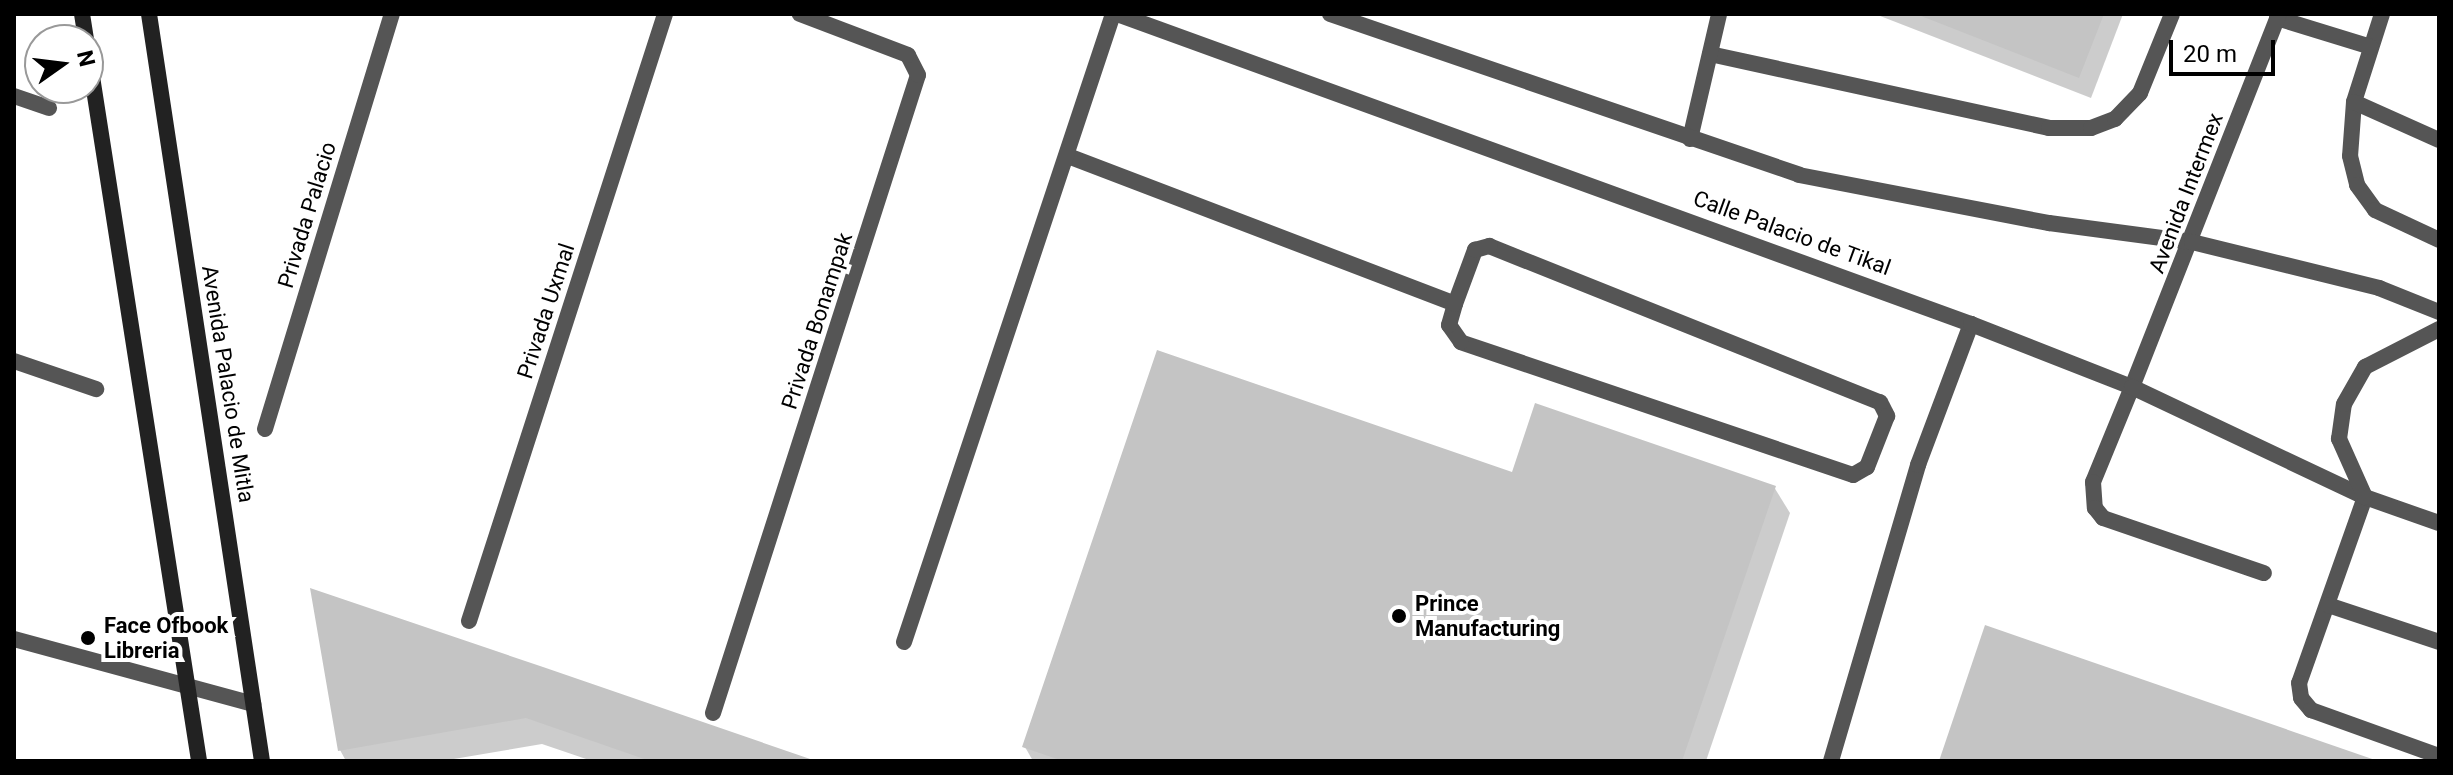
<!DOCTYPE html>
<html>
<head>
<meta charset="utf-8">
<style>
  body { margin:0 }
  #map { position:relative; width:2453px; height:775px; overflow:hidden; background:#fff; font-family:Roboto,sans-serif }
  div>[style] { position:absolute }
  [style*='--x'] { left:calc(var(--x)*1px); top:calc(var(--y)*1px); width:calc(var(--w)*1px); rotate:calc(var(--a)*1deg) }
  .shadow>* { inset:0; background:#0003 }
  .building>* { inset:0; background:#c4c4c4 }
  .service>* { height:16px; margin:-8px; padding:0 8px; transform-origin:8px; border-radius:8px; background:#555 }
  .minor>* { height:16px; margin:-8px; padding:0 8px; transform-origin:8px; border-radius:8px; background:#555 }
  .tertiary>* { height:16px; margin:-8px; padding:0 8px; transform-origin:8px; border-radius:8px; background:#555 }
  .secondary>* { height:16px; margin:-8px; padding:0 8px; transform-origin:8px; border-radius:8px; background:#222 }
  .dots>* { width:22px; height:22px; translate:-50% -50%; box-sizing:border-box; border:4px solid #fff; border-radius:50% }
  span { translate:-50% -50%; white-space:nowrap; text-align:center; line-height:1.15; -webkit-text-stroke:8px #fff; paint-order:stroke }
  .street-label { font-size:22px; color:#000 }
  .poi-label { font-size:22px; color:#000; font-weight:700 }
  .left { translate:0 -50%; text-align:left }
  .frame { position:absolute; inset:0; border:16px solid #000; pointer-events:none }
  .north { position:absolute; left:24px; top:24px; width:80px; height:80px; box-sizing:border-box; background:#fff; border:2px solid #999; border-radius:50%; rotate:76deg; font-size:22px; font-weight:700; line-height:32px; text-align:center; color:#000 }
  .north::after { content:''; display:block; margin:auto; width:28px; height:36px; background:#000; clip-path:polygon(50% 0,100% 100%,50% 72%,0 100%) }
  .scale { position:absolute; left:2169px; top:40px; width:106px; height:36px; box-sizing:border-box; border:4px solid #000; border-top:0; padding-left:10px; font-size:24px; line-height:28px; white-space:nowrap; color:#000; -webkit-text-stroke:6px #fff; paint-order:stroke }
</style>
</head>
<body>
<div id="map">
  <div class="shadow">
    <i style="clip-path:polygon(1875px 14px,2123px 14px,2091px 98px)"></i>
    <i style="clip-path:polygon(1513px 475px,1774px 487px,1790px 513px,1706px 761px,1033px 761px,1025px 747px)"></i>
    <i style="clip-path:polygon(313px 591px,810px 761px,592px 761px,542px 744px,442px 761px,346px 761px,340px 750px)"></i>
  </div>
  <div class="building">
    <i style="clip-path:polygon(1916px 14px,2104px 14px,2079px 78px)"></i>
    <i style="clip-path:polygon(1157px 350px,1512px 472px,1535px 403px,1776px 486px,1682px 761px,1063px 761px,1022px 747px)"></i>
    <i style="clip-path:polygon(310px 588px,543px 667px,816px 761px,650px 761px,526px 718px,338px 751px)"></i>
    <i style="clip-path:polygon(1985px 625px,2378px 761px,1939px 761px)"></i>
  </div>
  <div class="service">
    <i style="--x:2382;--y:14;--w:92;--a:107.7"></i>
    <i style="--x:2354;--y:102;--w:54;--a:94.2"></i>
    <i style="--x:2350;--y:156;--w:30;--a:76"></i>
    <i style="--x:2357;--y:185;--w:31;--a:54"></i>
    <i style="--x:2375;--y:210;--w:71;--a:25.1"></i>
    <i style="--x:2277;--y:18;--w:98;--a:17.1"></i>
    <i style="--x:1710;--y:54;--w:347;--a:12.3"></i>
    <i style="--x:2049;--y:128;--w:42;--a:0"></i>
    <i style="--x:2091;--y:128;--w:26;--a:-21"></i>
    <i style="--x:2115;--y:119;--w:36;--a:-46"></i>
    <i style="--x:2140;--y:93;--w:85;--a:-67.9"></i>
    <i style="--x:2354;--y:102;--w:93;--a:24.1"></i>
    <i style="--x:1690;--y:139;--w:128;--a:-76.9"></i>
    <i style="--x:1068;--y:156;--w:414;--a:20.9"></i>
    <i style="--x:1489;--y:246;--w:421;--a:21.8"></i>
    <i style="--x:1880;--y:402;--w:16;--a:63"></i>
    <i style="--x:1887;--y:416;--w:55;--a:111.4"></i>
    <i style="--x:1867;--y:467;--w:16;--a:150"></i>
    <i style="--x:1853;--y:475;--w:414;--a:-161.3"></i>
    <i style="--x:1461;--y:342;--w:21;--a:-125"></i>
    <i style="--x:1449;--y:325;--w:22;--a:-74"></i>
    <i style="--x:1455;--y:304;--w:58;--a:-69.7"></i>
    <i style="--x:1475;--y:250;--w:15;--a:-16"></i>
    <i style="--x:2132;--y:387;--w:103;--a:112.3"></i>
    <i style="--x:2093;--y:482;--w:26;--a:86"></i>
    <i style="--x:2095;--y:508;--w:13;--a:51"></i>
    <i style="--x:2103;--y:518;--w:170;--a:18.9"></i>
    <i style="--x:2365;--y:497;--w:197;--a:109.5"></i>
    <i style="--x:2299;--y:683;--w:15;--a:82"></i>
    <i style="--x:2301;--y:698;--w:16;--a:50"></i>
    <i style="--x:2311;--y:710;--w:136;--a:19.8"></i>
    <i style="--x:2328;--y:605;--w:117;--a:18.4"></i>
    <i style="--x:904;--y:642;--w:662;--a:-71.59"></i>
    <i style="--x:1831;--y:761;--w:309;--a:-73.6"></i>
    <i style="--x:1918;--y:465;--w:151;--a:-69.4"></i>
  </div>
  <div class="minor">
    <i style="--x:14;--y:96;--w:37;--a:19"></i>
    <i style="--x:14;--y:361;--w:87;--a:18.9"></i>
    <i style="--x:2132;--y:387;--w:401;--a:-68.5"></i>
    <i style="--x:265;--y:429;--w:434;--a:-73"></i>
    <i style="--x:469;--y:621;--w:638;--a:-72.1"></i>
    <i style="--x:14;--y:639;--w:248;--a:15.2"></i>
    <i style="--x:713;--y:713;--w:670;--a:-72.19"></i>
    <i style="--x:918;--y:75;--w:22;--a:-117"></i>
    <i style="--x:908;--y:55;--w:116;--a:-159.2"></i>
  </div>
  <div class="tertiary">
    <i style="--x:1117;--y:14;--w:909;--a:19.95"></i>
    <i style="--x:1971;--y:324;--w:173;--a:21.4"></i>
    <i style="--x:2132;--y:387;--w:258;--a:25.3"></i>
    <i style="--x:2365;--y:497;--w:78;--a:19.4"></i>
    <i style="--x:1330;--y:14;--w:496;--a:18.9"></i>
    <i style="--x:1799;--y:175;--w:255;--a:10.9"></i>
    <i style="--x:2049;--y:223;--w:144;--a:7.6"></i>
    <i style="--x:2192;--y:242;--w:193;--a:13.8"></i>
    <i style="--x:2379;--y:288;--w:65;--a:21.8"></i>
    <i style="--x:2365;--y:497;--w:64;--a:-114.1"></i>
    <i style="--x:2339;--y:439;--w:35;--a:-82"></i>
    <i style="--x:2344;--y:404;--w:43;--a:-60.4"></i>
    <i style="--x:2365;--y:367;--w:83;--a:-27.2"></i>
  </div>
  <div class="secondary">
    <i style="--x:82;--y:14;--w:26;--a:81"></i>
    <i style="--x:149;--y:14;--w:755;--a:81.4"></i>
    <i style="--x:88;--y:51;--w:719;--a:81.11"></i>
  </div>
  <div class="dots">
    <i style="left:1399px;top:616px;background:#000"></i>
    <i style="left:88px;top:638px;background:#000"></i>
  </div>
  <div class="street-label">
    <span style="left:2186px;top:193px;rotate:-69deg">Avenida Intermex</span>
    <span style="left:307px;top:215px;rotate:-73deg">Privada Palacio</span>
    <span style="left:1792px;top:233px;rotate:20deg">Calle Palacio de Tikal</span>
    <span style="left:546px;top:311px;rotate:-72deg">Privada Uxmal</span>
    <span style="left:817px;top:321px;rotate:-72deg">Privada Bonampak</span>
    <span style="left:228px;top:384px;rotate:81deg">Avenida Palacio de Mitla</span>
  </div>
  <div class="poi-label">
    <span class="left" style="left:1415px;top:616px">Prince<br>Manufacturing</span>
    <span class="left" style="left:104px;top:638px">Face Ofbook<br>Libreria</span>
  </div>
  <div class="frame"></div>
  <div class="north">N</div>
  <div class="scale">20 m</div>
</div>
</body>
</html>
